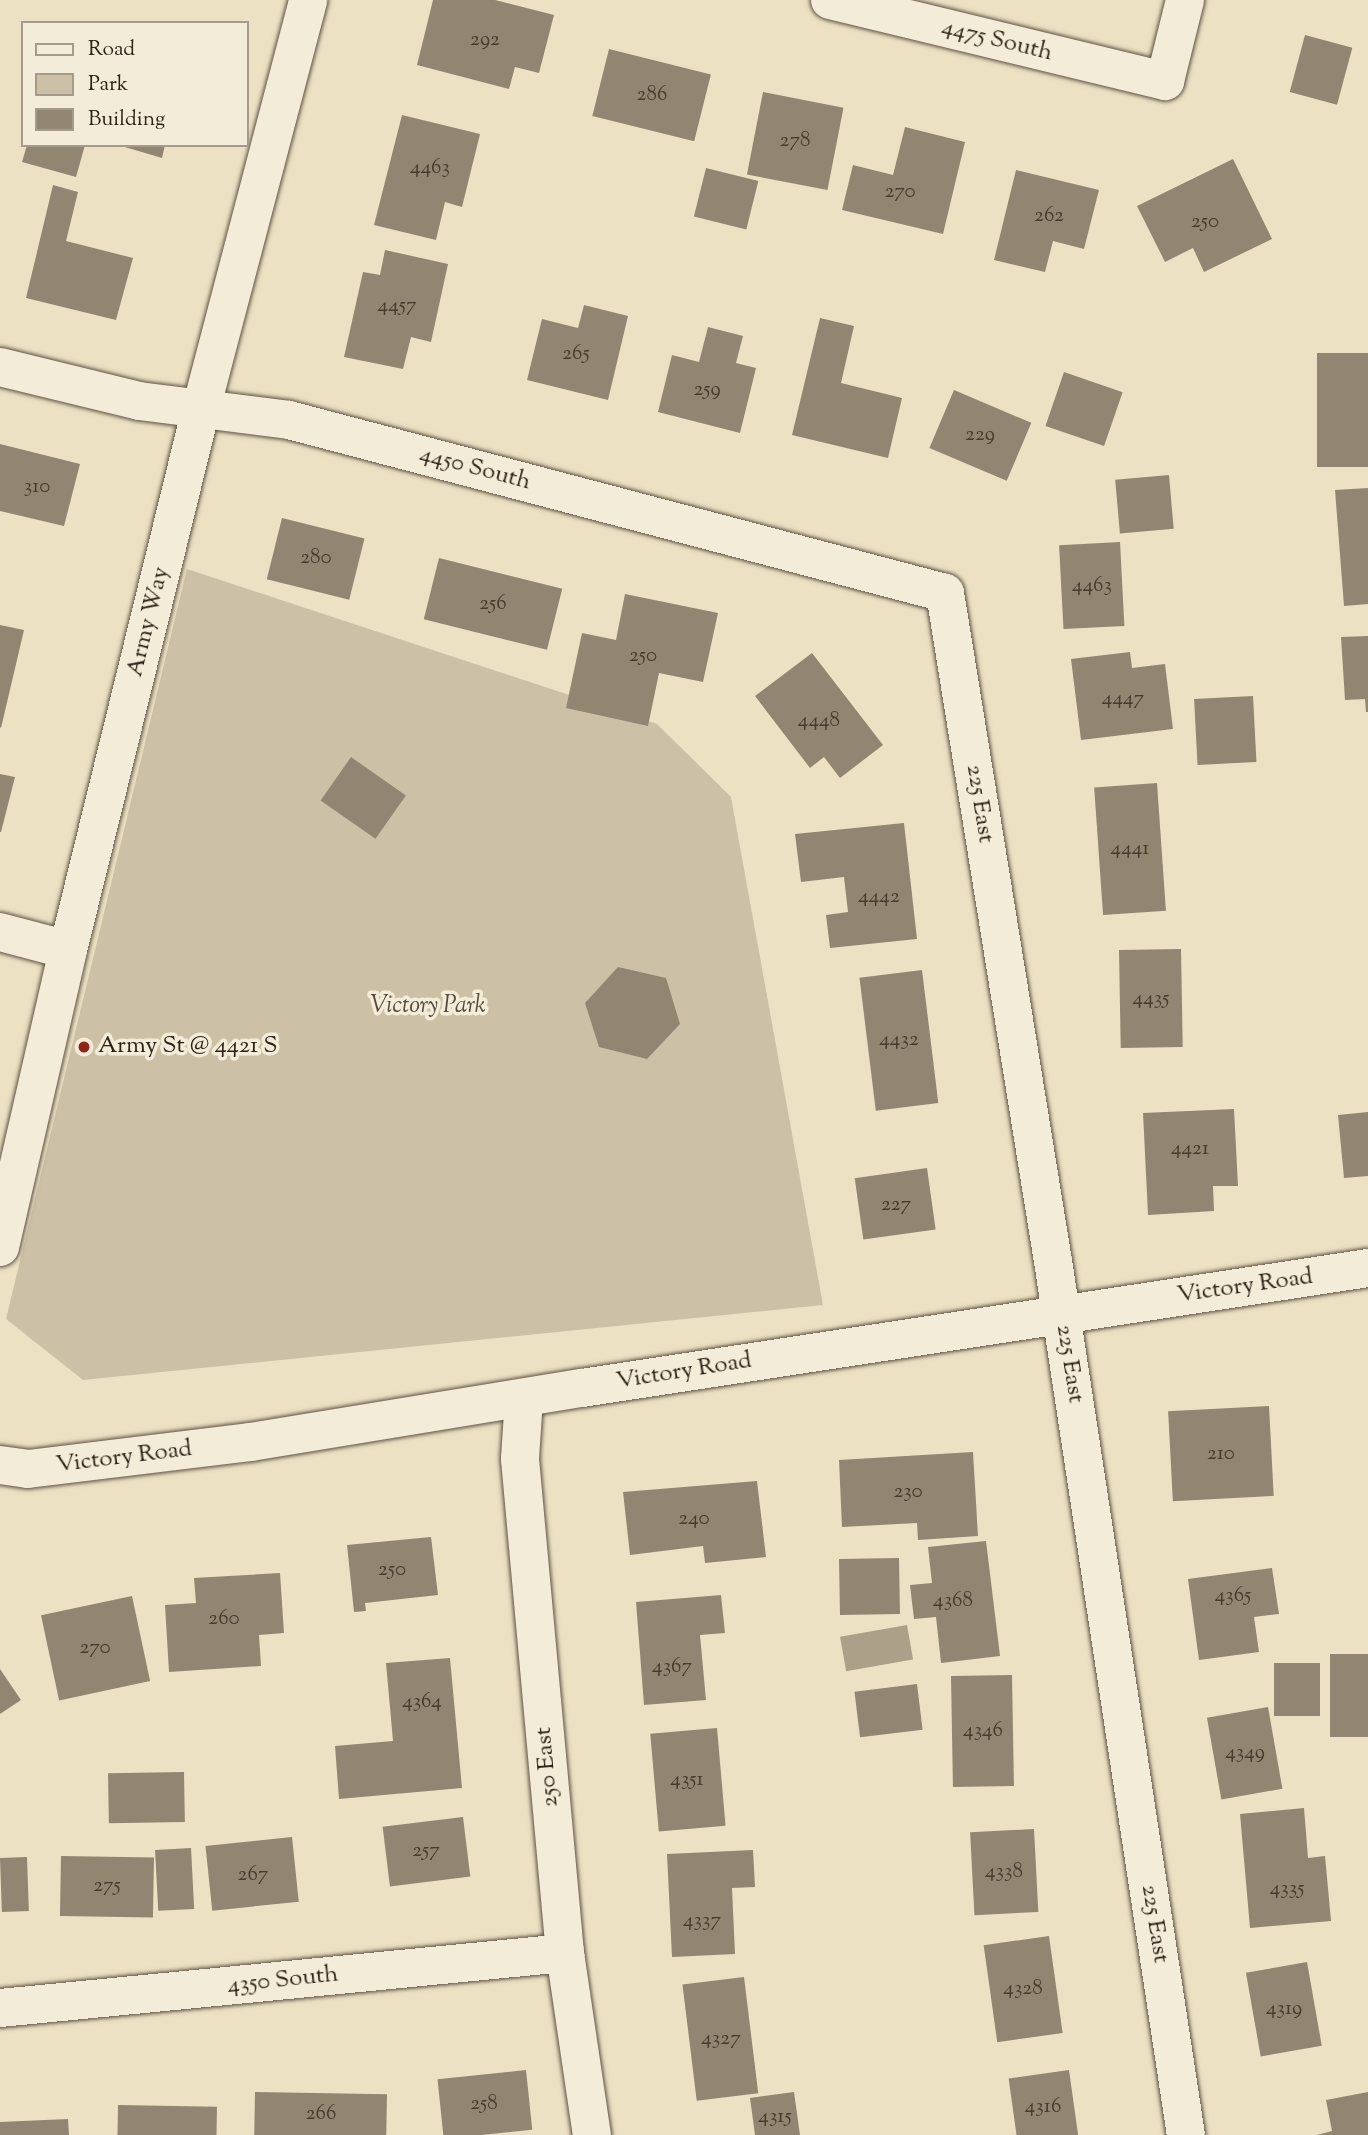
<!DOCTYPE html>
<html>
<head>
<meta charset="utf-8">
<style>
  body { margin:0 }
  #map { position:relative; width:1368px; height:2135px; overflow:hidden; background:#ece2c3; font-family:"Sorts Mill Goudy",serif }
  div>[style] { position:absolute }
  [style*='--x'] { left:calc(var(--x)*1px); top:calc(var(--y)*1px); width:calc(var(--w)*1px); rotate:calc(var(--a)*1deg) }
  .green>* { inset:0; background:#ccc1a6 }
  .water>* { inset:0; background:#aba189; transform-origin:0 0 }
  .building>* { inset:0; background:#918671; transform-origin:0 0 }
  .roads { filter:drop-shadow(0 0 2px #5e5243) drop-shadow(0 0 2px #5e5243) }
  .minor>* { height:38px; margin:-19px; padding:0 19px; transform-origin:19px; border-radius:19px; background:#f3ecd8 }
  .dots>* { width:19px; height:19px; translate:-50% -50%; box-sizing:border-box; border:4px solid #f3ecd8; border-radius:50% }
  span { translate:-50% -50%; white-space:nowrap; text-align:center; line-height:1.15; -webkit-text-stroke:7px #f3ecd8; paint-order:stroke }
  .number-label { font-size:21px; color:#473b2e }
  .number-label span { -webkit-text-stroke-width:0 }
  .street-label { font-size:24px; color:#2e2218 }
  .park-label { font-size:24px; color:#564a3c; font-style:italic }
  .poi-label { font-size:24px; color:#2e2218 }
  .left { translate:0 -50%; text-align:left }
  .legend { position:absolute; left:21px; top:21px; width:228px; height:126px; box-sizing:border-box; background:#f3ecd8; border:2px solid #a49b8b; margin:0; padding:9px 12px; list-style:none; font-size:21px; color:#2e2218 }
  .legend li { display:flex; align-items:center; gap:14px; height:35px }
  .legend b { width:35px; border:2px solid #a49b8b }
</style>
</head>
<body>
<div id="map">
  <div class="green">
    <i style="clip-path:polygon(187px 569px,657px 724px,731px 797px,823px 1305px,83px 1380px,6px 1319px)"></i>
  </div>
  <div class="water">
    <i style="left:907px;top:1625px;width:35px;height:68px;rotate:80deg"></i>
  </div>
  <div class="building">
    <i style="clip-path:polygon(433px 0,495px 0,554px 15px,539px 73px,515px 67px,509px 89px,417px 65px)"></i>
    <i style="left:1305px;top:35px;width:49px;height:59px;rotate:15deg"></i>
    <i style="left:609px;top:49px;width:105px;height:69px;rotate:14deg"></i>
    <i style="left:763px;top:92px;width:82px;height:84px;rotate:11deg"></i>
    <i style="clip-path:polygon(402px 115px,480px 134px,462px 207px,445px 202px,436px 240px,374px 225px)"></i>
    <i style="clip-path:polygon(905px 127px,965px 142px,943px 234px,842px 210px,853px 165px,893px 175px)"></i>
    <i style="clip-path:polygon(27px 145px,85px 145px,76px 177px,22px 162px)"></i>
    <i style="clip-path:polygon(118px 145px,165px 145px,162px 158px)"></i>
    <i style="clip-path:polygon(1233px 159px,1272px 239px,1204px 272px,1193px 248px,1165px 262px,1137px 206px)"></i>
    <i style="left:706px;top:168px;width:54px;height:50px;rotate:14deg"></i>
    <i style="clip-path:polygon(1016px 170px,1099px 190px,1084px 249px,1053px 241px,1045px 272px,994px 260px)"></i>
    <i style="clip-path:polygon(53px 185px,78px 192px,66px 241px,133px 258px,116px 320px,26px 298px)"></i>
    <i style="clip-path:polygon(385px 250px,448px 264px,431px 342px,411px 337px,403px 369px,344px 357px,363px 272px,380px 275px)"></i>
    <i style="clip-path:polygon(584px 305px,628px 316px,608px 400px,527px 380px,542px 319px,578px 328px)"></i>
    <i style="clip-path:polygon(820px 318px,854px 326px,841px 383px,902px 398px,888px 458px,792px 435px)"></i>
    <i style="clip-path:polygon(708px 327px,743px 336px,736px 363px,756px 368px,740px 433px,658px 412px,672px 355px,699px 362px)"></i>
    <i style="left:1368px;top:353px;width:114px;height:51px;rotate:90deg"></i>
    <i style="left:1064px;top:372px;width:62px;height:57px;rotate:19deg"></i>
    <i style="left:954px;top:390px;width:84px;height:63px;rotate:23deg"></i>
    <i style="clip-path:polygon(0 444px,80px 464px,64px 526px,0 511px)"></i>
    <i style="left:1169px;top:475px;width:54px;height:54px;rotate:85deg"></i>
    <i style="clip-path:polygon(1368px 488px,1368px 604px,1344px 606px,1335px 490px)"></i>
    <i style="left:282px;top:518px;width:85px;height:63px;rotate:14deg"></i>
    <i style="left:1120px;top:542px;width:84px;height:61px;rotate:87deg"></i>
    <i style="left:439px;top:558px;width:127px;height:63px;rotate:14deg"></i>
    <i style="clip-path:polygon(625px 594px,718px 613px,703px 682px,659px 673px,648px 726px,566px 708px,582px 633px,616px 640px)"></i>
    <i style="clip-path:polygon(0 625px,24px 630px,1px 728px,0 727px)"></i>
    <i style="clip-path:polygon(1368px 636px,1368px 712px,1366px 712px,1365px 699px,1345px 700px,1341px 637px)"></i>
    <i style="clip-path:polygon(1130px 652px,1132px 668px,1165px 664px,1173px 729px,1081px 740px,1071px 659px)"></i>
    <i style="clip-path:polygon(812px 653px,883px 745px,840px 778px,824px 757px,810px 768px,755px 696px)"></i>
    <i style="left:1253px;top:696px;width:66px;height:59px;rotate:87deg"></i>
    <i style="left:351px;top:757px;width:67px;height:53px;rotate:35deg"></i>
    <i style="clip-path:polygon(0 774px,15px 777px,1px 832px,0 832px)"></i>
    <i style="left:1157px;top:783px;width:128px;height:63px;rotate:86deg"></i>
    <i style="clip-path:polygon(904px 823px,917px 939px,830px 948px,826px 915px,848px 912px,844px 877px,801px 882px,795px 834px)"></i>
    <i style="left:1181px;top:949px;width:98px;height:62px;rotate:89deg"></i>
    <i style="clip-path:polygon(618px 967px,666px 978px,680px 1024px,647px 1059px,599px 1047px,585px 1003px)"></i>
    <i style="left:922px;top:970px;width:134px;height:63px;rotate:83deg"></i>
    <i style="clip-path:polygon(1234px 1109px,1238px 1186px,1213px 1186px,1214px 1211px,1148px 1215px,1143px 1113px)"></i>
    <i style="clip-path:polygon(1368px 1112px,1368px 1176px,1344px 1178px,1338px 1115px)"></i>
    <i style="left:927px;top:1168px;width:62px;height:73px;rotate:82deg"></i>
    <i style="left:1269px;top:1406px;width:90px;height:101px;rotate:87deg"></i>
    <i style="clip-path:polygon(973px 1452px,978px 1536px,918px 1540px,917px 1523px,842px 1527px,839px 1460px)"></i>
    <i style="clip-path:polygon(757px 1481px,766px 1557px,705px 1563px,703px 1546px,630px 1555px,623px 1492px)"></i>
    <i style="clip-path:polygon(431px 1537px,438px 1595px,365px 1603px,366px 1611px,354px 1612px,347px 1545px)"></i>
    <i style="clip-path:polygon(986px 1541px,1000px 1656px,941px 1663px,936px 1617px,914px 1619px,910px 1585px,932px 1583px,928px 1547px)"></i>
    <i style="left:899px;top:1558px;width:56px;height:60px;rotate:89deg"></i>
    <i style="clip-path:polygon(1272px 1568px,1279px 1614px,1254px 1617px,1259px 1652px,1199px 1660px,1188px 1579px)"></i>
    <i style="clip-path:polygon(280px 1573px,284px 1633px,259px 1635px,261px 1666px,169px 1672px,165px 1605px,196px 1603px,194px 1578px)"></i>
    <i style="clip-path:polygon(721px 1595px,725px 1633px,700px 1635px,706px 1700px,644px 1705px,636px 1602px)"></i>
    <i style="left:132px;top:1596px;width:87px;height:93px;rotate:78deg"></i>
    <i style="left:1368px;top:1654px;width:83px;height:38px;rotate:90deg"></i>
    <i style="clip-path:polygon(450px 1658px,462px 1788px,339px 1799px,335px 1746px,393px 1741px,386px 1663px)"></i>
    <i style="left:1274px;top:1663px;width:46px;height:53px"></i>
    <i style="clip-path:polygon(0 1669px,21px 1700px,0 1714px)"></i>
    <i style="left:1012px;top:1675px;width:111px;height:61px;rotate:89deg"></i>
    <i style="left:917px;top:1684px;width:46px;height:63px;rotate:83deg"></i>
    <i style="left:1268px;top:1707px;width:83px;height:62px;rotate:80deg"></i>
    <i style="left:717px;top:1728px;width:98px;height:67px;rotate:85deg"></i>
    <i style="left:184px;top:1772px;width:50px;height:76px;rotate:89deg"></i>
    <i style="clip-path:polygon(1304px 1808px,1308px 1858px,1325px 1856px,1331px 1921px,1250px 1928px,1240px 1814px)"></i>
    <i style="left:463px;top:1817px;width:60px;height:81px;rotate:83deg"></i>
    <i style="left:1034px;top:1829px;width:83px;height:64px;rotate:87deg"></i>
    <i style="left:292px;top:1837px;width:65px;height:87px;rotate:84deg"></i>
    <i style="left:191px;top:1848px;width:61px;height:36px;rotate:87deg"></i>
    <i style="clip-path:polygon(753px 1850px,755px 1887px,732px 1888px,735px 1954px,672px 1957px,667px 1854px)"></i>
    <i style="left:61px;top:1856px;width:93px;height:60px;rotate:1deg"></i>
    <i style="left:27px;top:1857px;width:54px;height:27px;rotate:88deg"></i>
    <i style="left:1049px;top:1936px;width:98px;height:66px;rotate:82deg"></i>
    <i style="left:1307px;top:1962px;width:85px;height:62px;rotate:80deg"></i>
    <i style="left:744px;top:1977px;width:117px;height:62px;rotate:83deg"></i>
    <i style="left:526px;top:2070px;width:60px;height:89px;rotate:84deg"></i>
    <i style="left:1069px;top:2070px;width:66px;height:61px;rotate:82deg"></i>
    <i style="left:255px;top:2092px;width:132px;height:43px;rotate:1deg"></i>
    <i style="clip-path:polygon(794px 2092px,800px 2135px,755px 2135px,750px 2098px)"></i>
    <i style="clip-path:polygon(1368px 2092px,1368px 2135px,1317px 2135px,1332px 2131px,1326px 2100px)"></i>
    <i style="left:118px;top:2105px;width:99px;height:30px;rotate:1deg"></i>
    <i style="clip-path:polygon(68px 2119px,69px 2135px,0 2135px,0 2122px)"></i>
  </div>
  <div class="roads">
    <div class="minor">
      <i style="--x:830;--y:0;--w:345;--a:13.6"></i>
      <i style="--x:1165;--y:81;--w:83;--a:-76.1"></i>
      <i style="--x:0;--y:367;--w:143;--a:13.7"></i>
      <i style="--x:139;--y:401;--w:151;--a:7.2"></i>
      <i style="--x:289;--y:420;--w:678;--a:14.77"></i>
      <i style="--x:945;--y:593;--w:677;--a:80.82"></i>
      <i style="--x:1053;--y:1261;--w:884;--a:81.35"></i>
      <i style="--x:0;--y:932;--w:70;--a:14.8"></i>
      <i style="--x:0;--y:1247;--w:305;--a:-77.1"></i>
      <i style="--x:68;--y:950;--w:557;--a:-76.19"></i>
      <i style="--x:201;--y:409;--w:423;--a:-75.3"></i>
      <i style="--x:524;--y:1398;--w:61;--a:93.8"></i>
      <i style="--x:520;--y:1459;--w:496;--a:84.8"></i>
      <i style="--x:565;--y:1953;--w:184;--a:81.6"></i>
      <i style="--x:0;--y:1465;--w:28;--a:8"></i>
      <i style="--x:28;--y:1469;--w:225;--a:-6.9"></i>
      <i style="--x:251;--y:1442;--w:335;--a:-9.3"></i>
      <i style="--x:582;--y:1388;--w:795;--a:-8.68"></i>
      <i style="--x:0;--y:2008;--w:568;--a:-5.56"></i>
    </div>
  </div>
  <div class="dots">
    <i style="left:84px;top:1047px;background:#8f2418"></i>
  </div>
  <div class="number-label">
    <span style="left:485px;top:40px">292</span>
    <span style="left:652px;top:95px">286</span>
    <span style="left:795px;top:141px">278</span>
    <span style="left:430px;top:168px">4463</span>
    <span style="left:900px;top:192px">270</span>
    <span style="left:1049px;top:216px">262</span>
    <span style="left:1205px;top:222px">250</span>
    <span style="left:397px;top:306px">4457</span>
    <span style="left:576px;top:354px">265</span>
    <span style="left:707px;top:390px">259</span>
    <span style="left:980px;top:435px">229</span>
    <span style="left:37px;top:487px">310</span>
    <span style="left:316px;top:558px">280</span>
    <span style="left:1092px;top:586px">4463</span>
    <span style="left:493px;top:604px">256</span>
    <span style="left:643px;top:656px">250</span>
    <span style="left:1123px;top:699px">4447</span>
    <span style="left:819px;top:721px">4448</span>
    <span style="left:1130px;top:849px">4441</span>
    <span style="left:879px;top:897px">4442</span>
    <span style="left:1151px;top:999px">4435</span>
    <span style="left:899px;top:1040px">4432</span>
    <span style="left:1190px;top:1149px">4421</span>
    <span style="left:896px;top:1205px">227</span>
    <span style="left:1221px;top:1454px">210</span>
    <span style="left:908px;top:1492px">230</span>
    <span style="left:694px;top:1519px">240</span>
    <span style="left:392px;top:1570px">250</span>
    <span style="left:1233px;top:1596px">4365</span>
    <span style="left:953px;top:1601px">4368</span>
    <span style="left:224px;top:1619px">260</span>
    <span style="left:95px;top:1648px">270</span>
    <span style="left:672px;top:1667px">4367</span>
    <span style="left:422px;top:1702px">4364</span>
    <span style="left:983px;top:1731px">4346</span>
    <span style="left:1245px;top:1753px">4349</span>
    <span style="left:687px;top:1780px">4351</span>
    <span style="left:426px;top:1851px">257</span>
    <span style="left:1004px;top:1872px">4338</span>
    <span style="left:253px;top:1875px">267</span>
    <span style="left:107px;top:1886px">275</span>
    <span style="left:1287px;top:1889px">4335</span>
    <span style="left:702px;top:1921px">4337</span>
    <span style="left:1023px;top:1989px">4328</span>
    <span style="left:1284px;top:2009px">4319</span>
    <span style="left:721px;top:2039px">4327</span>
    <span style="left:484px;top:2104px">258</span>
    <span style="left:1043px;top:2107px">4316</span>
    <span style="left:321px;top:2114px">266</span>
    <span style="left:775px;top:2117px">4315</span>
  </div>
  <div class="street-label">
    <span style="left:997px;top:41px;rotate:14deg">4475 South</span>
    <span style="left:475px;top:469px;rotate:15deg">4450 South</span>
    <span style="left:149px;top:622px;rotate:-76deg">Army Way</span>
    <span style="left:979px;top:804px;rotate:81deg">225 East</span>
    <span style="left:1245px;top:1287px;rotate:-8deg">Victory Road</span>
    <span style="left:1069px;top:1364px;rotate:81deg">225 East</span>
    <span style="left:684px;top:1372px;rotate:-9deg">Victory Road</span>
    <span style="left:124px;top:1458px;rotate:-7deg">Victory Road</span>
    <span style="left:548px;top:1767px;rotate:-95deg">250 East</span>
    <span style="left:1154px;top:1924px;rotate:81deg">225 East</span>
    <span style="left:283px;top:1981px;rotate:-6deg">4350 South</span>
  </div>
  <div class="park-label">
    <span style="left:428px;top:1007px">Victory Park</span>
  </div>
  <div class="poi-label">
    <span class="left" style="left:98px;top:1047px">Army St @ 4421 S</span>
  </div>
  <ul class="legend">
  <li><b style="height:9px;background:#f3ecd8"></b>Road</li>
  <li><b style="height:19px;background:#ccc1a6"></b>Park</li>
  <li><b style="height:19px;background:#918671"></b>Building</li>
  </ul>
</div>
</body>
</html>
